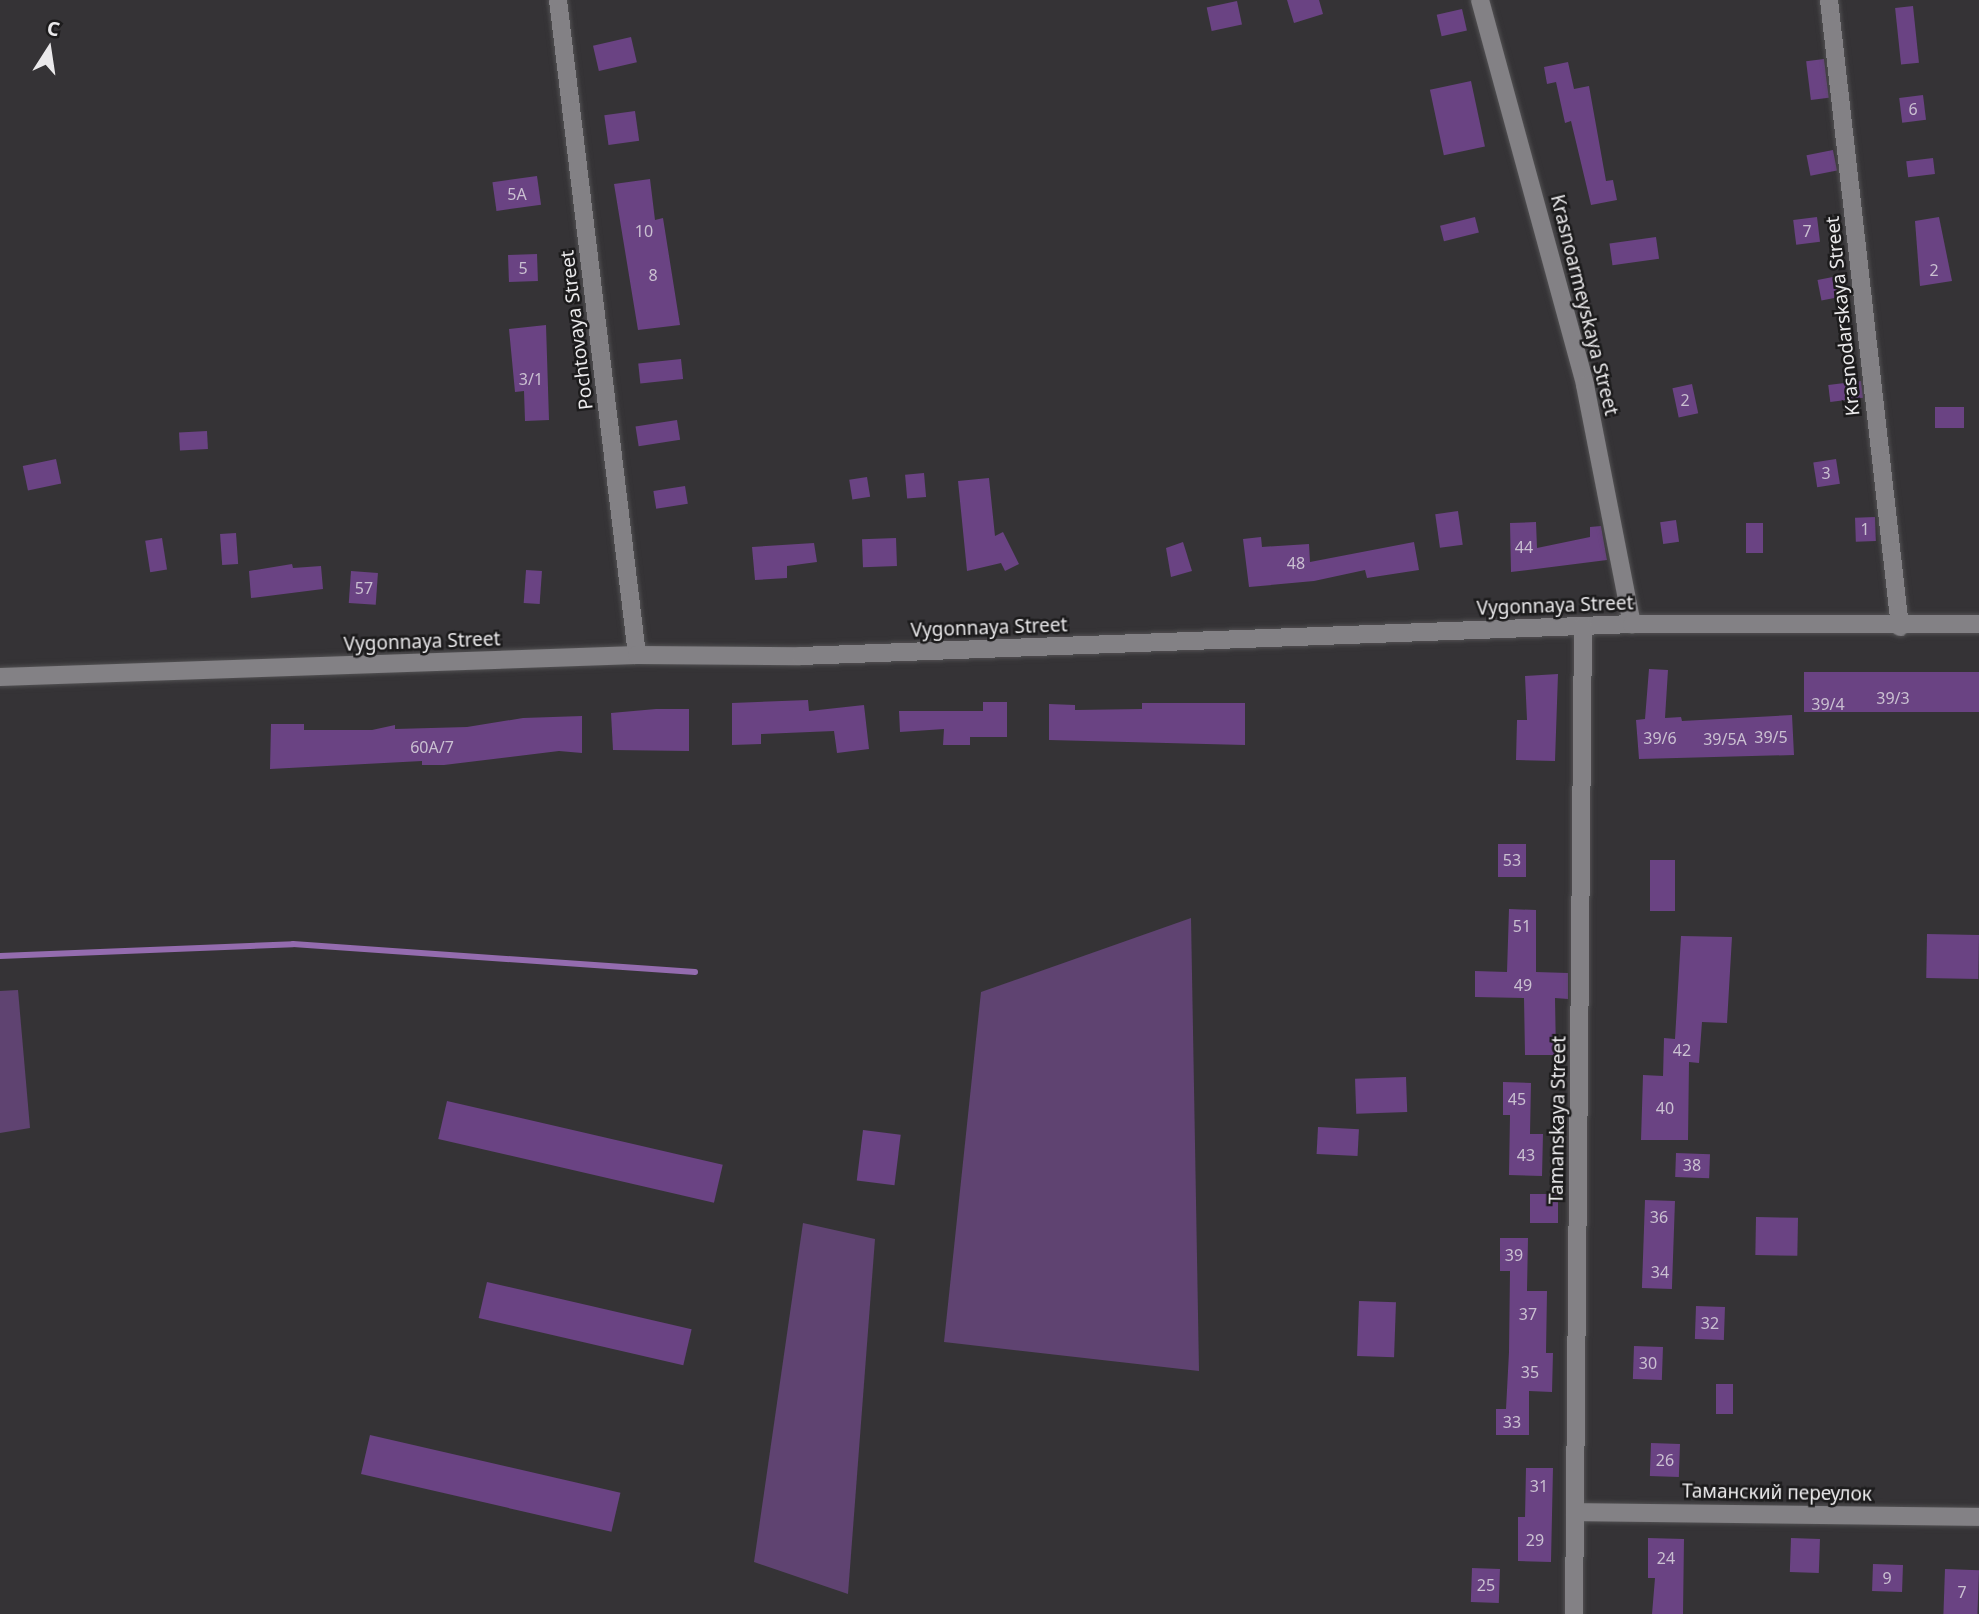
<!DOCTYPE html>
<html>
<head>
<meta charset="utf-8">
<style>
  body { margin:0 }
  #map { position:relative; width:1979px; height:1614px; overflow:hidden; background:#353336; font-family:"Noto Sans",sans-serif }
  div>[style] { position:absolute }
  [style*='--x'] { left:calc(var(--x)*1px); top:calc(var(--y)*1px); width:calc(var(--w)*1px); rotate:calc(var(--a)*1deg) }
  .green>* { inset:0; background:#5f4371 }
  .stream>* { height:6px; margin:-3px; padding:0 3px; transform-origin:3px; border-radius:3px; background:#946caf }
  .building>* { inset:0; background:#6a4383; transform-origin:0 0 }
  .roads { filter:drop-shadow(0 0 2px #525153) drop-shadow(0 0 2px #525153) }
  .minor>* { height:18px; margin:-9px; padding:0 9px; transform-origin:9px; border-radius:9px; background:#838185 }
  span { translate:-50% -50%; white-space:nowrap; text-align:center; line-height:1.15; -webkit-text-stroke:5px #1c1b1c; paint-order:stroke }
  .number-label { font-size:16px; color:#cac0d1 }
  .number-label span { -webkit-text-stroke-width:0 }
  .street-label { font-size:19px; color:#eae9eb }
  .north { position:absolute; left:14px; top:14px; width:70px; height:70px; -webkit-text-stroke:5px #1c1b1c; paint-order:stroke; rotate:12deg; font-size:19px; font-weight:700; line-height:28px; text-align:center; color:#eae9eb }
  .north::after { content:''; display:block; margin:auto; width:24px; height:32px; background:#eae9eb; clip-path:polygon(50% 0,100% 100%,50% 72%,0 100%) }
</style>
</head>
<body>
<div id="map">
  <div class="green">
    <i style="clip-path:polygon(1191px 918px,1199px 1371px,944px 1342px,981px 992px)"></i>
    <i style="clip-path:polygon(18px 990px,30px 1128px,0 1133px,0 991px)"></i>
    <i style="clip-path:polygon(803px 1223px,875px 1239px,848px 1594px,754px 1562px)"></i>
  </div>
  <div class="stream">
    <i style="--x:0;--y:956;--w:293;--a:-2.3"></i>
    <i style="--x:293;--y:944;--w:403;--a:4"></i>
  </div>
  <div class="building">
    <i style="clip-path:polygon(1287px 0,1319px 0,1323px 14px,1294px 23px)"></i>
    <i style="left:1237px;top:1px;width:24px;height:31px;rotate:78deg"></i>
    <i style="left:1913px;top:6px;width:57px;height:18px;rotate:84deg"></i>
    <i style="left:1462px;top:9px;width:22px;height:26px;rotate:77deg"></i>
    <i style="left:631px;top:37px;width:26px;height:39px;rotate:77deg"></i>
    <i style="left:1824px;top:59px;width:39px;height:18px;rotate:83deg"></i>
    <i style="clip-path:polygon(1568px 62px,1574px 89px,1589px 86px,1606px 181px,1613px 180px,1617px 200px,1591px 205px,1571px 121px,1565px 123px,1556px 82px,1547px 84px,1544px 67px)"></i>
    <i style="left:1471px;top:81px;width:67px;height:42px;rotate:78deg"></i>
    <i style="left:1923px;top:95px;width:25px;height:24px;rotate:83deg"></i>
    <i style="left:635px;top:111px;width:30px;height:31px;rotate:82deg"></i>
    <i style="left:1833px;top:150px;width:21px;height:27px;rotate:79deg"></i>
    <i style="left:1933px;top:158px;width:16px;height:27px;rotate:83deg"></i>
    <i style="left:537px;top:176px;width:29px;height:45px;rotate:82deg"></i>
    <i style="clip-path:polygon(650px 179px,655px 220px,663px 218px,680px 325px,638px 330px,614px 184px)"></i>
    <i style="left:1475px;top:217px;width:16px;height:36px;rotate:76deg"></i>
    <i style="left:1817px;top:217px;width:25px;height:24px;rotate:83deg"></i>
    <i style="clip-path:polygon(1939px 217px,1952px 281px,1920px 286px,1915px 221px)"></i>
    <i style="left:1656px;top:237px;width:22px;height:47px;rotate:82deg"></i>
    <i style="left:537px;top:254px;width:27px;height:29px;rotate:88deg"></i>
    <i style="left:1843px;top:275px;width:21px;height:26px;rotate:79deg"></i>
    <i style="clip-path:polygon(546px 325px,549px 420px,525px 421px,524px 391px,515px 392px,509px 329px)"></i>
    <i style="left:681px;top:359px;width:20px;height:43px;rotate:84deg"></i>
    <i style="left:1861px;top:381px;width:17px;height:33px;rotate:83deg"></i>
    <i style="left:1692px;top:384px;width:30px;height:20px;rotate:78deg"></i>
    <i style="left:1935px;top:407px;width:29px;height:21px"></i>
    <i style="left:677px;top:420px;width:20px;height:42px;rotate:81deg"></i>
    <i style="left:207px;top:431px;width:18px;height:28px;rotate:87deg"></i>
    <i style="left:56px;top:459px;width:25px;height:34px;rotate:78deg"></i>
    <i style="left:1836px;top:459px;width:25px;height:23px;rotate:81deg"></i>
    <i style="left:924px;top:473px;width:24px;height:19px;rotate:85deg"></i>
    <i style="left:867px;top:477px;width:20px;height:18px;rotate:81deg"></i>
    <i style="clip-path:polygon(989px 478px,995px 536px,1003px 532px,1019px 564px,1005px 571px,1001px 563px,967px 571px,958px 481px)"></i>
    <i style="left:685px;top:486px;width:18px;height:32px;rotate:81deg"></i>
    <i style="left:1458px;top:511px;width:34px;height:23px;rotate:82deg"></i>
    <i style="left:1875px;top:517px;width:24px;height:20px;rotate:88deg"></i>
    <i style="left:1676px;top:520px;width:22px;height:16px;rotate:82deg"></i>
    <i style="clip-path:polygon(1536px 522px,1537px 548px,1590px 537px,1590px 527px,1601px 526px,1607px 560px,1511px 572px,1510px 523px)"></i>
    <i style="left:1763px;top:523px;width:30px;height:17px;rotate:90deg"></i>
    <i style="left:236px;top:533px;width:31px;height:16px;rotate:86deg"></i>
    <i style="clip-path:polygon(1261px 537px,1262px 547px,1309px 544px,1310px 562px,1414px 542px,1419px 570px,1367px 578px,1365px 570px,1314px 581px,1249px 587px,1243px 539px)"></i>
    <i style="left:162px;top:538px;width:32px;height:17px;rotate:81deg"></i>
    <i style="left:896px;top:538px;width:28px;height:34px;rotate:88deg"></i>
    <i style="clip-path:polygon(1183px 542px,1192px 571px,1171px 577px,1166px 548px)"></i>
    <i style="clip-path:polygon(814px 543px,817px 562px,787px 566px,787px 578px,755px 580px,752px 547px)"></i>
    <i style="clip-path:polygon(292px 564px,293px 568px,321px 566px,323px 589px,251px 598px,249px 571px)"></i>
    <i style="left:526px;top:570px;width:16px;height:33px;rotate:4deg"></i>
    <i style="left:351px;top:571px;width:27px;height:32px;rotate:4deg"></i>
    <i style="clip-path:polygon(1649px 669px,1668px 670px,1665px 718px,1681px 717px,1682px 721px,1792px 715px,1794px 755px,1639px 759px,1636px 720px,1645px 719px)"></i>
    <i style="left:1979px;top:672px;width:40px;height:175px;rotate:90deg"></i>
    <i style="clip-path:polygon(1558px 674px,1555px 761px,1516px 760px,1517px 720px,1527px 720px,1525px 676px)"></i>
    <i style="clip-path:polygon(808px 700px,809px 711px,864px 705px,869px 749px,837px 753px,834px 731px,761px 734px,761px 744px,732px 745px,732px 703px)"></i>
    <i style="clip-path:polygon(983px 702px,1007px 702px,1007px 737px,970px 737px,970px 745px,943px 745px,944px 729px,900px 732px,899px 711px,983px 711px)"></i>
    <i style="clip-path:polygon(1142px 703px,1245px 703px,1245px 745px,1049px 740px,1049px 704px,1075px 705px,1075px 710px,1142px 709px)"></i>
    <i style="clip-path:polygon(656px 709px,689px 709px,689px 751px,613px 750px,611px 713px)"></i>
    <i style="clip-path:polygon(582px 716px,582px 753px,559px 751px,444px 765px,422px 765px,422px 761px,270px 769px,271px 724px,304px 724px,304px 730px,372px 730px,395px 725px,395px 729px,467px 727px,523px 718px)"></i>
    <i style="left:1498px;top:844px;width:28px;height:33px"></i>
    <i style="left:1650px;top:860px;width:25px;height:51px"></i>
    <i style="clip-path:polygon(1509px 909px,1536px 910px,1536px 972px,1568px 973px,1568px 999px,1555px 998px,1556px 1055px,1525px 1055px,1524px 998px,1475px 997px,1475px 971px,1507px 972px)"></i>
    <i style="left:1927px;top:934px;width:52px;height:44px;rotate:1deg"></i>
    <i style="clip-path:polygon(1681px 936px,1732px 937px,1727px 1023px,1702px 1022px,1699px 1063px,1689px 1062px,1688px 1140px,1641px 1140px,1643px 1075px,1663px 1076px,1664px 1038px,1675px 1039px)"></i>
    <i style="left:1406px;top:1077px;width:35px;height:51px;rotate:88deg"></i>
    <i style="clip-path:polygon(1503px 1082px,1531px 1083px,1530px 1134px,1543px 1134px,1542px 1176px,1509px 1175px,1510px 1115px,1503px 1115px)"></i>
    <i style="left:447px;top:1101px;width:283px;height:39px;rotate:13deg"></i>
    <i style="left:1318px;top:1127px;width:41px;height:27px;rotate:3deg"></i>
    <i style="left:863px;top:1130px;width:38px;height:51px;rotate:7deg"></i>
    <i style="left:1676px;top:1153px;width:34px;height:24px;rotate:2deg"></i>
    <i style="left:1530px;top:1194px;width:28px;height:29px"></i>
    <i style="left:1645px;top:1200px;width:30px;height:88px;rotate:2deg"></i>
    <i style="left:1756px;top:1217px;width:42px;height:38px;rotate:1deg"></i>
    <i style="clip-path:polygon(1500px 1238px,1528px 1238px,1527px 1291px,1547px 1291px,1546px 1353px,1553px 1353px,1552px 1392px,1529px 1391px,1529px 1435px,1496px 1435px,1496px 1409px,1506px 1409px,1509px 1352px,1510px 1271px,1500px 1271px)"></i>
    <i style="left:487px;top:1282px;width:210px;height:37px;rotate:13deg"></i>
    <i style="left:1359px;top:1301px;width:37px;height:55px;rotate:2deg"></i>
    <i style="left:1696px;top:1306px;width:29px;height:33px;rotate:2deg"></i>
    <i style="left:1634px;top:1346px;width:29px;height:33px;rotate:2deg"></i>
    <i style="left:1716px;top:1384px;width:17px;height:30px"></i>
    <i style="left:370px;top:1435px;width:257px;height:40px;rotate:13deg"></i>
    <i style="left:1651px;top:1443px;width:29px;height:33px;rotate:2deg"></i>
    <i style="clip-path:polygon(1526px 1468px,1553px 1468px,1551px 1562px,1518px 1561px,1518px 1517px,1525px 1517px)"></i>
    <i style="clip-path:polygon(1648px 1538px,1684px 1539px,1683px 1614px,1652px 1614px,1655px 1578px,1648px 1578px)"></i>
    <i style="left:1791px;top:1538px;width:29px;height:34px;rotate:2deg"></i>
    <i style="left:1873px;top:1564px;width:30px;height:27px;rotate:2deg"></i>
    <i style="left:1472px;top:1568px;width:28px;height:34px;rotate:2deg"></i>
    <i style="left:1945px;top:1569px;width:34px;height:45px;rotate:2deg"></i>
  </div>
  <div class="roads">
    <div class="minor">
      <i style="--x:558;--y:0;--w:660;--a:83.12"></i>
      <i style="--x:1480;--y:0;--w:399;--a:74.7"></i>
      <i style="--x:1585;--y:385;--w:244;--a:78.9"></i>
      <i style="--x:1829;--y:0;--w:631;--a:83.54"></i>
      <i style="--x:0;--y:677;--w:637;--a:-1.98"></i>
      <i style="--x:637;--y:655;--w:163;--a:0.4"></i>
      <i style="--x:800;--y:656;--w:833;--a:-2.2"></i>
      <i style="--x:1632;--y:624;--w:347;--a:0"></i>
      <i style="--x:1575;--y:1512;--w:404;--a:0.7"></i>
      <i style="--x:1574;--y:1614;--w:988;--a:-89.48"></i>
    </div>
  </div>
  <div class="number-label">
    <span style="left:1913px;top:109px">6</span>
    <span style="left:517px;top:194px">5А</span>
    <span style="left:644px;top:231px">10</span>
    <span style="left:1807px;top:231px">7</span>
    <span style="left:523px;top:268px">5</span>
    <span style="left:1934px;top:270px">2</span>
    <span style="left:653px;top:275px">8</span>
    <span style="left:531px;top:379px">3/1</span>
    <span style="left:1685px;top:400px">2</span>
    <span style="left:1826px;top:473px">3</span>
    <span style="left:1865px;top:529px">1</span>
    <span style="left:1524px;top:547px">44</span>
    <span style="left:1296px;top:563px">48</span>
    <span style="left:364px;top:588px">57</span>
    <span style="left:1893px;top:698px">39/3</span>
    <span style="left:1828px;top:704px">39/4</span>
    <span style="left:1771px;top:737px">39/5</span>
    <span style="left:1660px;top:738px">39/6</span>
    <span style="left:1725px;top:739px">39/5А</span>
    <span style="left:432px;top:747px">60А/7</span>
    <span style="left:1512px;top:860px">53</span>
    <span style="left:1522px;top:926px">51</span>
    <span style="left:1523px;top:985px">49</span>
    <span style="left:1682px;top:1050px">42</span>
    <span style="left:1517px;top:1099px">45</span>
    <span style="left:1665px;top:1108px">40</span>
    <span style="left:1526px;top:1155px">43</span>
    <span style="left:1692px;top:1165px">38</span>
    <span style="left:1659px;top:1217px">36</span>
    <span style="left:1514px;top:1255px">39</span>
    <span style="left:1660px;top:1272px">34</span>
    <span style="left:1528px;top:1314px">37</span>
    <span style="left:1710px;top:1323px">32</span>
    <span style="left:1648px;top:1363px">30</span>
    <span style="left:1530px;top:1372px">35</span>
    <span style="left:1512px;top:1422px">33</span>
    <span style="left:1665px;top:1460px">26</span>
    <span style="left:1539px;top:1486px">31</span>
    <span style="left:1535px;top:1540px">29</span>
    <span style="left:1666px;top:1558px">24</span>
    <span style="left:1887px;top:1578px">9</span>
    <span style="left:1486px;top:1585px">25</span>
    <span style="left:1962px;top:1592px">7</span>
  </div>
  <div class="street-label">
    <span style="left:1584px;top:305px;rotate:76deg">Krasnoarmeyskaya Street</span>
    <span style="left:1843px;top:316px;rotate:-96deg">Krasnodarskaya Street</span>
    <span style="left:577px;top:330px;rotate:-97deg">Pochtovaya Street</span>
    <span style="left:1555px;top:606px;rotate:-2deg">Vygonnaya Street</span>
    <span style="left:989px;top:628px;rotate:-2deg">Vygonnaya Street</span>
    <span style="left:422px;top:642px;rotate:-2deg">Vygonnaya Street</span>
    <span style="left:1558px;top:1120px;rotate:-89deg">Tamanskaya Street</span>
    <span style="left:1777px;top:1493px;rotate:1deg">Таманский переулок</span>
  </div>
  <div class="north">С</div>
</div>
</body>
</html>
